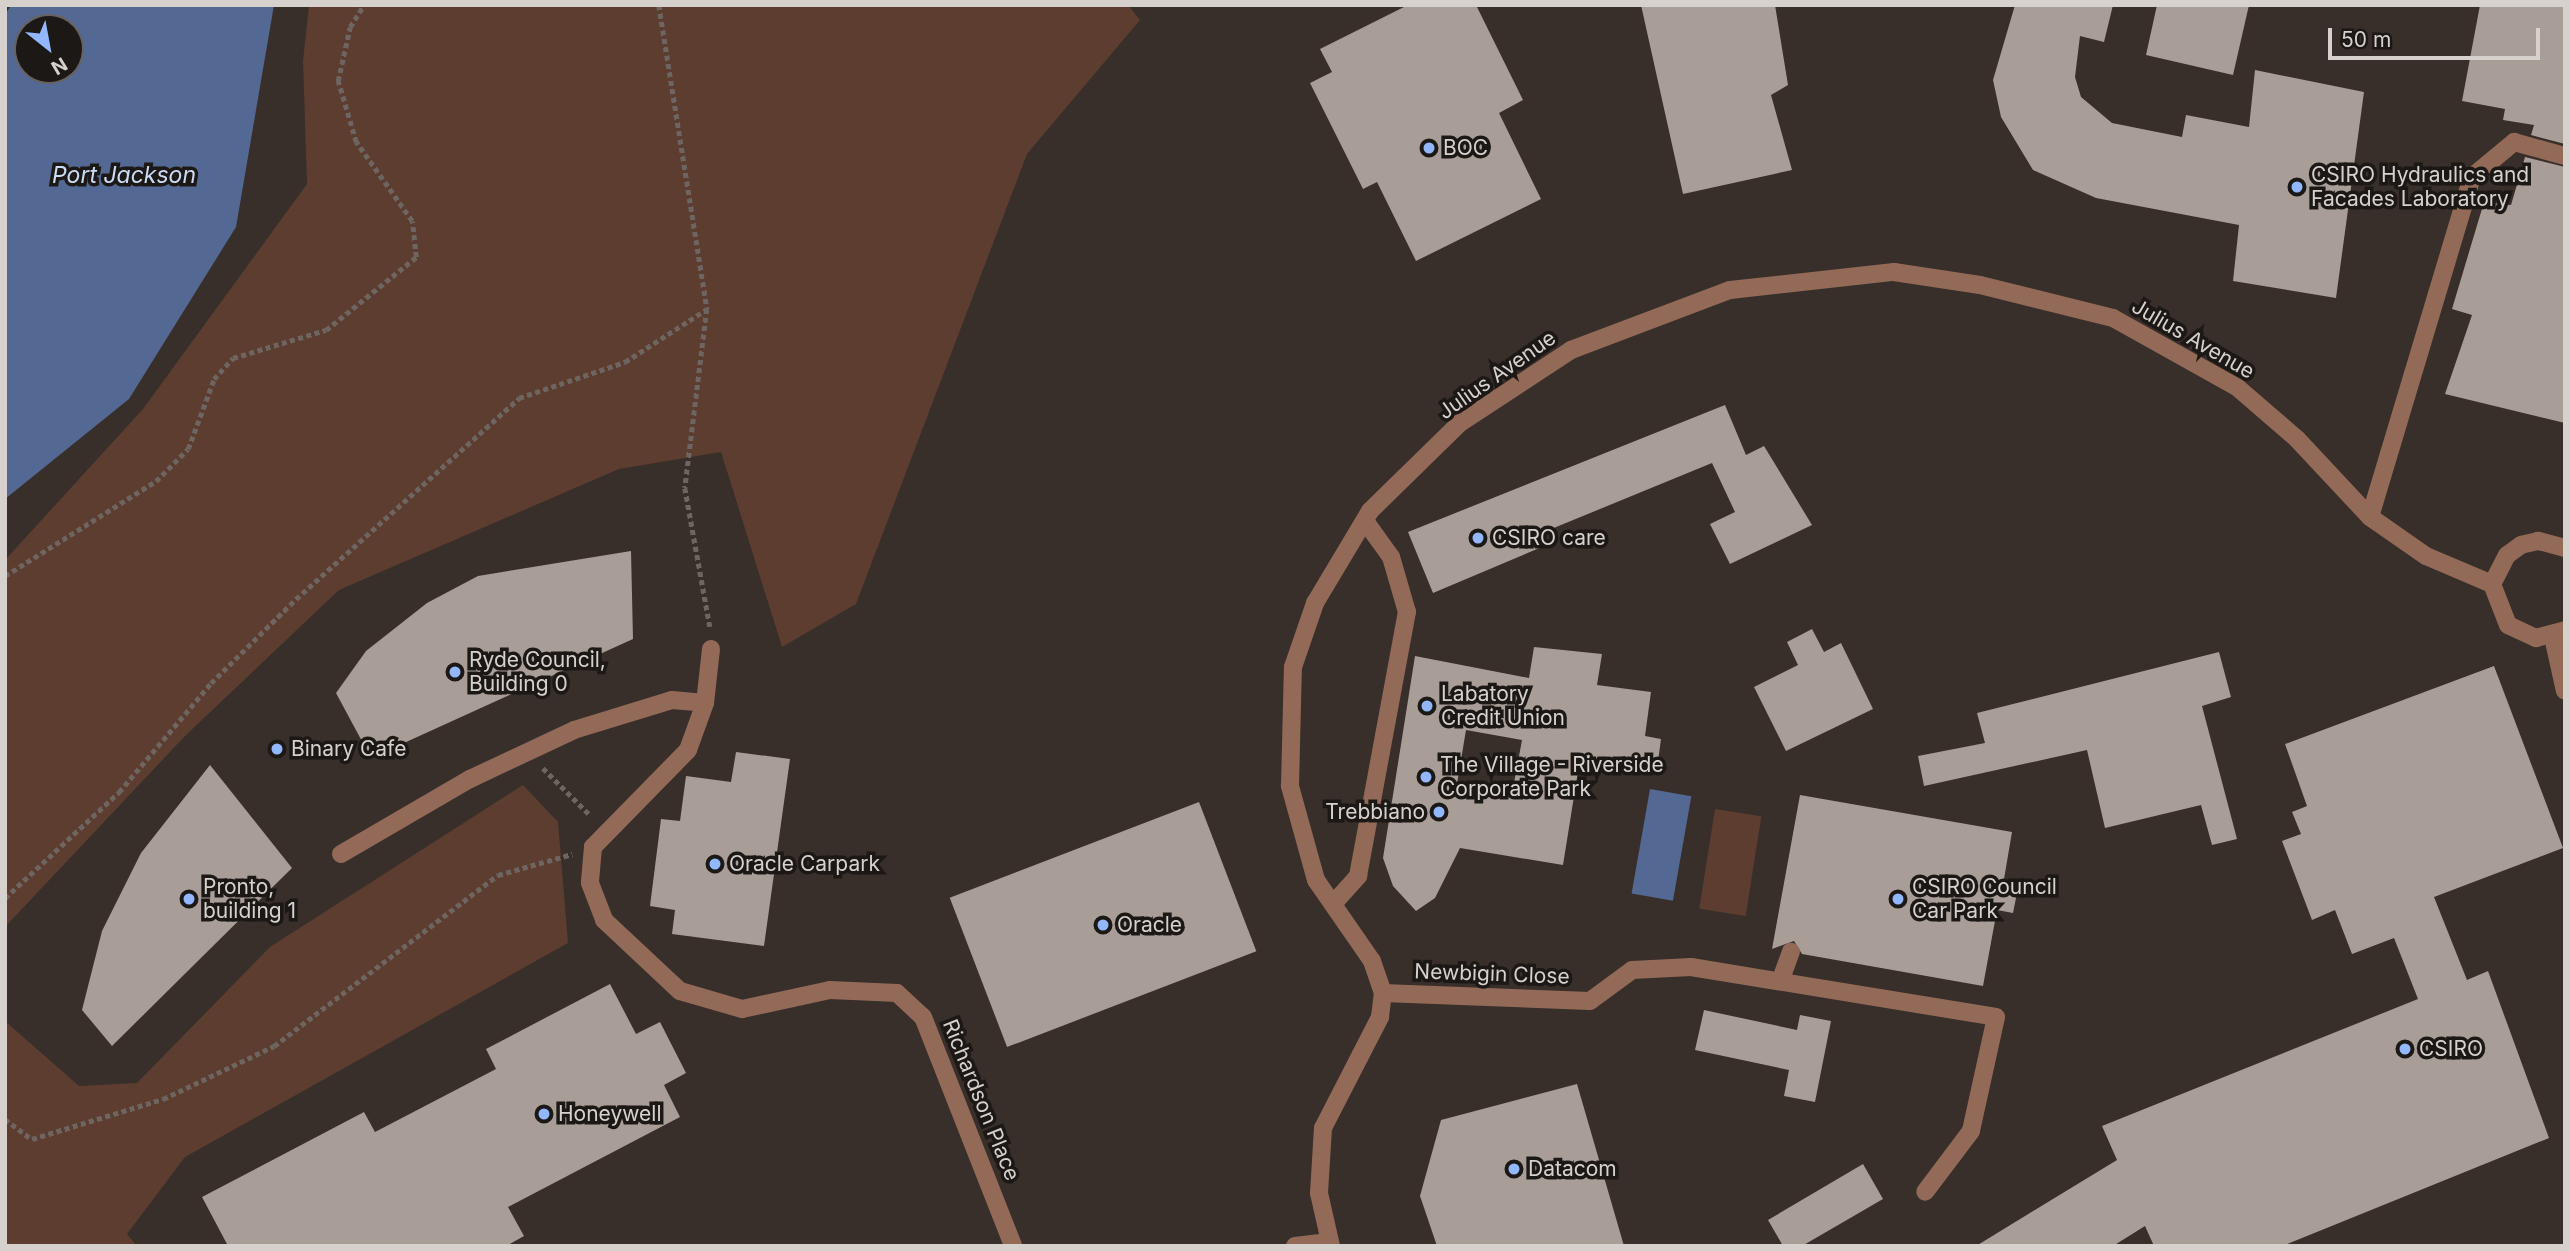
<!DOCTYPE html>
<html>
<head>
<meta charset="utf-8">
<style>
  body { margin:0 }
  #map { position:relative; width:2570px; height:1251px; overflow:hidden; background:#382e2a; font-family:Inter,sans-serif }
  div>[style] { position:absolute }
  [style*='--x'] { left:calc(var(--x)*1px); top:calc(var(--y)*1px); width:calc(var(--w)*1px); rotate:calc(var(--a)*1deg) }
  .green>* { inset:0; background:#5c3d2f; transform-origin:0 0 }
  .water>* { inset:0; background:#536993; transform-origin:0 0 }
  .building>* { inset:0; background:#a99d97; transform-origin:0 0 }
  .path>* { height:4.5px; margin-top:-2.25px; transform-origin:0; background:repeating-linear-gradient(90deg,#6e6561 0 5px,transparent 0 8.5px) }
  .minor>* { height:18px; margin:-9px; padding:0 9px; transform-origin:9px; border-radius:9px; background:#936a58 }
  .dots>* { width:19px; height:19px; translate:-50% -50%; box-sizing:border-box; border:4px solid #1c1815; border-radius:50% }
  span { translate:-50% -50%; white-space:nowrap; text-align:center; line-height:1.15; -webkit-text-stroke:7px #1c1815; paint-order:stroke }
  .poi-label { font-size:21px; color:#d7d1ce }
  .left { translate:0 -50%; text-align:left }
  .right { translate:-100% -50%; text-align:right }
  .street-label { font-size:21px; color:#d7d1ce }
  .water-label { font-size:23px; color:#cbdaf5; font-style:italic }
  .frame { position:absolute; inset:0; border:7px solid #d7d1ce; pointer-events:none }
  .north { position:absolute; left:14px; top:14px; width:70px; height:70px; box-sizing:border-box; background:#1c1815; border:2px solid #67625f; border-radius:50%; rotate:149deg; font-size:19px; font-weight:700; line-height:28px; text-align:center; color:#d7d1ce }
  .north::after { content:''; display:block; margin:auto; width:24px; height:32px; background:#93b7fd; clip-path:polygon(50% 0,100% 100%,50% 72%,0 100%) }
  .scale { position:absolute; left:2328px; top:28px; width:212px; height:32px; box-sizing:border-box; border:4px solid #d7d1ce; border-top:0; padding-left:9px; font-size:21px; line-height:24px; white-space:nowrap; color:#d7d1ce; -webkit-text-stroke:5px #1c1815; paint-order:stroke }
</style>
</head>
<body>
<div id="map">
  <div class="green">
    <i style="clip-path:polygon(309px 5px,1128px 5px,1140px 20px,1027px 154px,856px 604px,782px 647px,721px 452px,619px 469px,339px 590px,185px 736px,5px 927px,5px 560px,143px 409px,307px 184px,303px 61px)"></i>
    <i style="clip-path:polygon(523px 785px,558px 822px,568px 943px,185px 1157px,127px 1234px,137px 1246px,5px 1246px,5px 1021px,79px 1086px,137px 1083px,270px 947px)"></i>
    <i style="left:1715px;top:809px;width:47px;height:101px;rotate:9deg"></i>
  </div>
  <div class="water">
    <i style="clip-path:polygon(evenodd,11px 5px,274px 5px,236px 227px,129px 399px,5px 499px,5px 15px,11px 5px,28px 28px,70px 28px,70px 70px,28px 70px,28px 28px)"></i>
    <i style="left:1650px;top:789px;width:42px;height:106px;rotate:10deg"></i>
  </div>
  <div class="building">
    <i style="clip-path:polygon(1408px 5px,1476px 5px,1523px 100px,1499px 113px,1541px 199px,1416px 261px,1377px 182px,1363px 189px,1310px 83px,1332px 72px,1320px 49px)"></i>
    <i style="clip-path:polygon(1641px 5px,1775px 5px,1788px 85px,1771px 95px,1792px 170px,1683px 194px)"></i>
    <i style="clip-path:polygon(2015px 5px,2113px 5px,2104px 42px,2080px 36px,2075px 77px,2081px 97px,2112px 123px,2182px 137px,2186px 115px,2249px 127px,2255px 70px,2364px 92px,2336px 298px,2233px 281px,2239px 225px,2096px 198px,2033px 170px,2001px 117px,1993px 80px)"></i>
    <i style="clip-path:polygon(2157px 5px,2249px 5px,2233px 75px,2146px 55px)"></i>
    <i style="clip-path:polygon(2480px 5px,2565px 5px,2565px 144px,2531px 135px,2534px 125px,2503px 120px,2505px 109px,2462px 101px)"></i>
    <i style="clip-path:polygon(2525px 157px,2565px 167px,2565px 423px,2445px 394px,2472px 315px,2452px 309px,2484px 202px,2511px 205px)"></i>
    <i style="clip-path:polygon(1725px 405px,1746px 455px,1764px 446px,1812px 525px,1730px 564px,1710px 524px,1735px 512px,1712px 463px,1544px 532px,1549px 544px,1433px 593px,1408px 532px)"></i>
    <i style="clip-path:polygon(631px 551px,633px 639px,371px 758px,336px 693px,366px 651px,427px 603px,478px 576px)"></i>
    <i style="clip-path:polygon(1812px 629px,1824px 652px,1841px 643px,1873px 709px,1786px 751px,1754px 687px,1798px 665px,1787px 642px)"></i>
    <i style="clip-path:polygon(evenodd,1534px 647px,1602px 654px,1597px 685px,1651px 692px,1645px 736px,1661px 739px,1657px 769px,1580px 759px,1563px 865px,1460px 848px,1435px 898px,1416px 911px,1393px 886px,1383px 858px,1415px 656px,1529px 678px,1534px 647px,1466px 730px,1522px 740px,1512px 794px,1457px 784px,1466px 730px)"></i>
    <i style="clip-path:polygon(2219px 652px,2231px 697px,2202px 706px,2237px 839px,2212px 845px,2201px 805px,2105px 828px,2087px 750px,1924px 786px,1918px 756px,1985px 743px,1977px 713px)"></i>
    <i style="clip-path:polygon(2494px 666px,2563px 848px,2434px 897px,2467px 980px,2488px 971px,2549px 1138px,2282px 1246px,2154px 1246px,2145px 1226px,2113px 1246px,1976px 1246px,2117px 1160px,2102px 1126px,2418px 999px,2394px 938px,2352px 954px,2335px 910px,2312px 920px,2282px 841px,2301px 834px,2292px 812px,2307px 806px,2285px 744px)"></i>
    <i style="clip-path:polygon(736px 752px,790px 759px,764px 946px,672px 934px,675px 910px,650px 906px,661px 819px,680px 821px,686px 776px,731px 782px)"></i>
    <i style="clip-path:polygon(210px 765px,292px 868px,112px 1046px,82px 1010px,102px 931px,141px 853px)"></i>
    <i style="clip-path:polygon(1800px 795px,2012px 832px,2003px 885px,2018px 888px,2013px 913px,1997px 910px,1983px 986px,1802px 954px,1794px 941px,1772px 949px)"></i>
    <i style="left:1199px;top:802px;width:160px;height:267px;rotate:69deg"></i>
    <i style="clip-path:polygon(610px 984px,636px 1034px,660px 1022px,686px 1073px,664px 1085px,680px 1117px,508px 1207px,524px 1236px,506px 1246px,228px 1246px,202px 1197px,364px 1112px,375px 1132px,496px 1069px,486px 1049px)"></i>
    <i style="clip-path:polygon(1704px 1010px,1797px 1030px,1800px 1015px,1831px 1021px,1815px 1102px,1784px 1096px,1789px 1070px,1695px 1050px)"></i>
    <i style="clip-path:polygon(1577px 1084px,1624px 1246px,1437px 1246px,1420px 1196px,1441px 1120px)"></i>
    <i style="clip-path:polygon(1863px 1164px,1883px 1199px,1802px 1246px,1783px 1246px,1768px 1220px)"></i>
  </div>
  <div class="path">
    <i style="--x:659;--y:5;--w:308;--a:81"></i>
    <i style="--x:707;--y:309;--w:180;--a:97"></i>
    <i style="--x:685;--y:488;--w:141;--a:79.8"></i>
    <i style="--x:5;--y:576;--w:178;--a:-32.2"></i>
    <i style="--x:156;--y:481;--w:45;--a:-45"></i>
    <i style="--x:188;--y:449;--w:75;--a:-69.6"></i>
    <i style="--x:214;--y:379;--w:28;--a:-48"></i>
    <i style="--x:233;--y:358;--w:97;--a:-16.8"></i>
    <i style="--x:326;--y:330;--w:116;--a:-39"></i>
    <i style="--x:416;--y:257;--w:36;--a:-96"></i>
    <i style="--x:412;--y:221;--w:97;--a:-125.3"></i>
    <i style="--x:356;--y:142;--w:64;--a:-106.4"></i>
    <i style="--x:338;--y:81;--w:55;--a:-77.5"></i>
    <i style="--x:350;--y:27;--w:26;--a:-58"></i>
    <i style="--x:543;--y:768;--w:68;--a:45"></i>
    <i style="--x:5;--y:898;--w:156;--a:-42.9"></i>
    <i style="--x:119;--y:792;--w:143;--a:-49.8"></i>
    <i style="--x:211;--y:683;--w:120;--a:-44.7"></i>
    <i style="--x:296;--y:599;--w:300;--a:-42"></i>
    <i style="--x:519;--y:398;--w:112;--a:-18.8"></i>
    <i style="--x:625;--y:362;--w:98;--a:-32.9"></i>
    <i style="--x:5;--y:1119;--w:34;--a:37"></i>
    <i style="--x:32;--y:1139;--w:137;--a:-17"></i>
    <i style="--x:163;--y:1099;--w:123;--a:-25.5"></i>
    <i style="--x:274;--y:1046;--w:282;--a:-37.4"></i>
    <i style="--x:498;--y:875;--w:77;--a:-15.8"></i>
  </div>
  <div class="minor">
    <i style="--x:2370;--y:517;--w:355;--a:-73.3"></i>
    <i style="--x:2472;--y:177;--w:55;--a:-39.8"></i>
    <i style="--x:2514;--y:142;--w:53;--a:15.4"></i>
    <i style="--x:2565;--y:548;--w:28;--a:-165"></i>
    <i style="--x:2538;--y:541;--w:17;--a:167"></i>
    <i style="--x:2521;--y:545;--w:17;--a:144"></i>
    <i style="--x:2507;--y:555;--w:33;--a:117"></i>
    <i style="--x:2492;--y:584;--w:44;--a:68.7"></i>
    <i style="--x:2508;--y:625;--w:31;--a:25"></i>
    <i style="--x:2536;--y:638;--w:30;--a:-15"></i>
    <i style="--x:2553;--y:637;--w:55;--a:77.5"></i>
    <i style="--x:711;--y:649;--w:54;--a:96.3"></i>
    <i style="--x:705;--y:703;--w:50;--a:109.9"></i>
    <i style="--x:688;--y:750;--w:136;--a:134.4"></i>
    <i style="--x:593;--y:847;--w:36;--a:95"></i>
    <i style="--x:590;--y:883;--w:40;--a:69"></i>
    <i style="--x:604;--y:920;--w:104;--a:43.1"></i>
    <i style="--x:680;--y:991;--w:65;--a:16.2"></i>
    <i style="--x:742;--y:1009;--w:90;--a:-12.2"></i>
    <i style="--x:830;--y:990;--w:67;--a:2.6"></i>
    <i style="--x:897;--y:993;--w:35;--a:43"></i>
    <i style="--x:923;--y:1017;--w:246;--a:68.5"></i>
    <i style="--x:341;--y:854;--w:149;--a:-30.2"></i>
    <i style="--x:470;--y:779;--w:115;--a:-25.2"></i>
    <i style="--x:574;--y:730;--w:102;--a:-17"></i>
    <i style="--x:672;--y:700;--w:33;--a:5"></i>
    <i style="--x:1333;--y:904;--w:38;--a:-48"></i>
    <i style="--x:1358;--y:876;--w:269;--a:-79.5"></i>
    <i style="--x:1407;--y:612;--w:57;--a:-106.2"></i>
    <i style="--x:1391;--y:557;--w:44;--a:-125.8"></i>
    <i style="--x:1781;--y:979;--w:29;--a:-70"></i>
    <i style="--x:1383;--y:993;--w:207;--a:2.2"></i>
    <i style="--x:1590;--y:1001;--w:52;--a:-36.4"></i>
    <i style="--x:1632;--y:970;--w:59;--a:-2.9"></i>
    <i style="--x:1691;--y:967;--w:309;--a:9.3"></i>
    <i style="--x:1996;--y:1017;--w:117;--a:102.4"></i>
    <i style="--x:1971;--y:1131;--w:76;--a:127"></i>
    <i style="--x:1295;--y:1246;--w:34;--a:-7"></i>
    <i style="--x:1331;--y:1246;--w:54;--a:-102.8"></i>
    <i style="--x:1319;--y:1193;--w:65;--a:-86.5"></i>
    <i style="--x:1323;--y:1128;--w:125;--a:-62.8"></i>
    <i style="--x:1380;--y:1017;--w:24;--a:-83"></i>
    <i style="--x:1383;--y:993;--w:34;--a:-109"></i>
    <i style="--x:1372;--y:961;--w:98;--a:-124.7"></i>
    <i style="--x:1316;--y:880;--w:98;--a:-105.5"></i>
    <i style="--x:1290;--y:786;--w:119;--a:-88.6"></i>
    <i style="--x:1293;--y:667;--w:68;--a:-71"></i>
    <i style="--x:1315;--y:603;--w:107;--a:-59.1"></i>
    <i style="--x:1370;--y:511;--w:126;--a:-44.4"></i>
    <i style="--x:1460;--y:423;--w:133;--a:-33.3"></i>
    <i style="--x:1571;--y:350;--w:170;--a:-20.7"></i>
    <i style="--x:1730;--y:290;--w:165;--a:-6.3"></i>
    <i style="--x:1894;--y:272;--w:87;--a:8.6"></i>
    <i style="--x:1980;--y:285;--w:137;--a:13.9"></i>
    <i style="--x:2113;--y:318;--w:143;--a:29.2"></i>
    <i style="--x:2238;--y:388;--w:78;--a:40.8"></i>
    <i style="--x:2297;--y:439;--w:107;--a:46.9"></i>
    <i style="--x:2370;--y:517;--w:68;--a:34.9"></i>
    <i style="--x:2426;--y:556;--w:72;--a:23"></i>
  </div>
  <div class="dots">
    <i style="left:1429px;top:148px;background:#93b7fd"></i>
    <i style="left:2297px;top:187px;background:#93b7fd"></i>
    <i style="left:1478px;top:538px;background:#93b7fd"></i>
    <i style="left:455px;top:672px;background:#93b7fd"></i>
    <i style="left:1427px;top:706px;background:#93b7fd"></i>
    <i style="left:277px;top:749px;background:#93b7fd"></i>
    <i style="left:1426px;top:777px;background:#93b7fd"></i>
    <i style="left:1439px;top:812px;background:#93b7fd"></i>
    <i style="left:715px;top:864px;background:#93b7fd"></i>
    <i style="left:189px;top:899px;background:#93b7fd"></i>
    <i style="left:1898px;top:899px;background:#93b7fd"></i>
    <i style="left:1103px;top:925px;background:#93b7fd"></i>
    <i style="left:2405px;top:1049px;background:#93b7fd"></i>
    <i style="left:544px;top:1114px;background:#93b7fd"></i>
    <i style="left:1514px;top:1169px;background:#93b7fd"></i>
  </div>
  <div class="poi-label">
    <span class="left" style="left:1443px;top:148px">BOC</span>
    <span class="left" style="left:2311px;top:187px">CSIRO Hydraulics and<br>Facades Laboratory</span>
    <span class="left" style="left:1492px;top:538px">CSIRO care</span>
    <span class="left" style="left:469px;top:672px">Ryde Council,<br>Building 0</span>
    <span class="left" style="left:1441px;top:706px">Labatory<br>Credit Union</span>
    <span class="left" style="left:291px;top:749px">Binary Cafe</span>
    <span class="left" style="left:1440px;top:777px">The Village - Riverside<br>Corporate Park</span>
    <span class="right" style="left:1425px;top:812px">Trebbiano</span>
    <span class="left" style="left:729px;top:864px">Oracle Carpark</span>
    <span class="left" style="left:203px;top:899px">Pronto,<br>building 1</span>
    <span class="left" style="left:1912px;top:899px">CSIRO Council<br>Car Park</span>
    <span class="left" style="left:1117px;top:925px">Oracle</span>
    <span class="left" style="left:2419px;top:1049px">CSIRO</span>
    <span class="left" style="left:558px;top:1114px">Honeywell</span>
    <span class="left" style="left:1528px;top:1169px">Datacom</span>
  </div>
  <div class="street-label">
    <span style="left:2193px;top:339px;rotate:30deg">Julius Avenue</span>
    <span style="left:1497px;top:375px;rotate:-35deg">Julius Avenue</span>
    <span style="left:1492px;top:974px;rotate:2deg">Newbigin Close</span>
    <span style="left:981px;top:1100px;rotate:68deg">Richardson Place</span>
  </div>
  <div class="water-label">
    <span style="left:124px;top:175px">Port Jackson</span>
  </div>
  <div class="frame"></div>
  <div class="north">N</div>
  <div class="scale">50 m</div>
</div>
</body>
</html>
